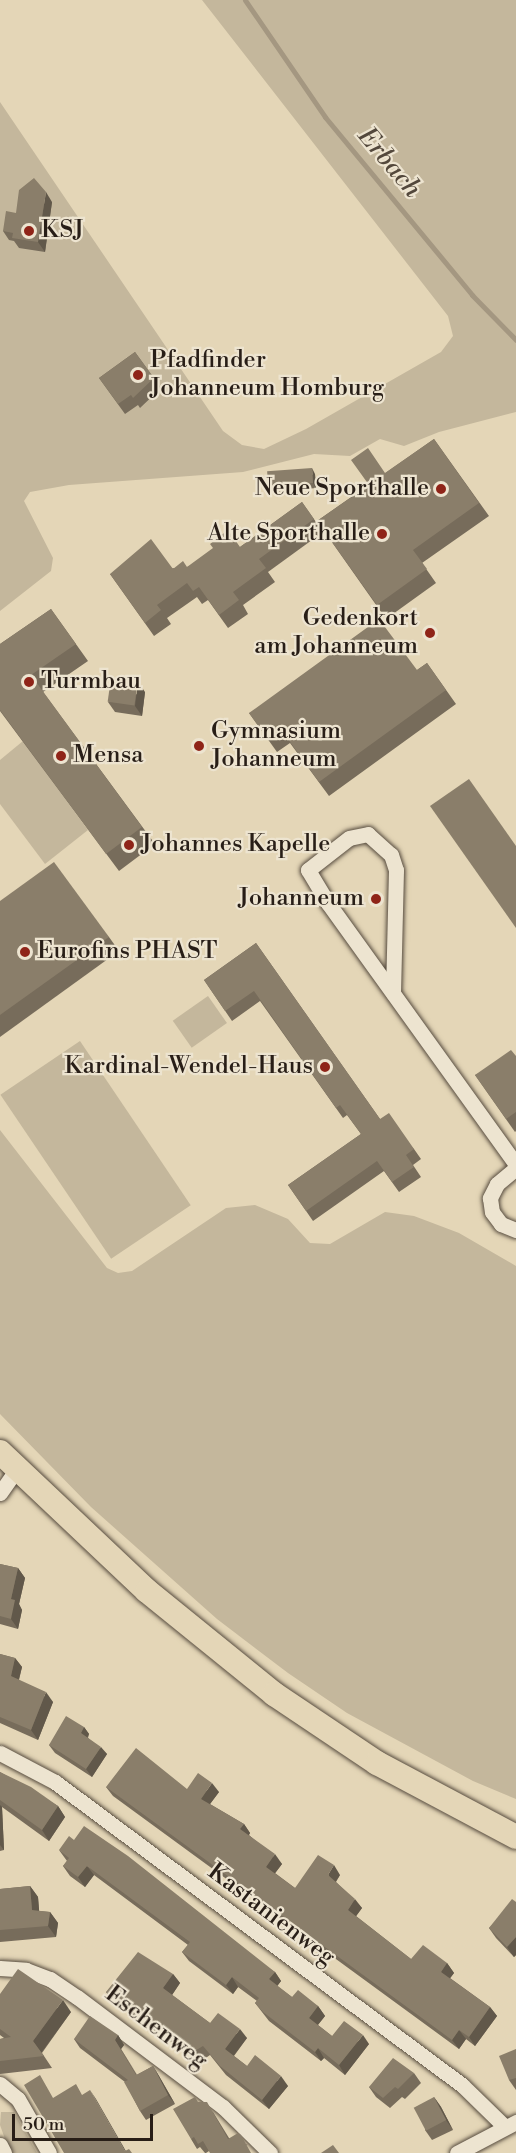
<!DOCTYPE html>
<html>
<head>
<meta charset="utf-8">
<style>
  body { margin:0 }
  #map { position:relative; width:516px; height:2153px; overflow:hidden; background:#e4d6b7; font-family:"Libre Bodoni",serif }
  div>[style] { position:absolute }
  [style*='--x'] { left:calc(var(--x)*1px); top:calc(var(--y)*1px); width:calc(var(--w)*1px); rotate:calc(var(--a)*1deg) }
  .green>* { inset:0; background:#c4b79c; transform-origin:0 0 }
  .stream>* { height:5px; margin:-2.5px; padding:0 2.5px; transform-origin:2.5px; border-radius:2.5px; background:#a49781 }
  .roads { filter:drop-shadow(0 0 2px #574c3f) drop-shadow(0 0 2px #574c3f) }
  .minor>* { height:15px; margin:-7.5px; padding:0 7.5px; transform-origin:7.5px; border-radius:7.5px; background:#ede4d0 }
  .primary>* { height:24px; margin:-12px; padding:0 12px; transform-origin:12px; border-radius:12px; background:#e4d6b7 }
  .wall>* { inset:0; background:#776c5b }
  .shaded-wall>* { inset:0; background:#61584a }
  .building>* { inset:0; background:#8a7e6a; transform-origin:0 0 }
  .dots>* { width:16px; height:16px; translate:-50% -50%; box-sizing:border-box; border:3px solid #ede4d0; border-radius:50% }
  span { translate:-50% -50%; white-space:nowrap; text-align:center; line-height:1.15; -webkit-text-stroke:4.5px #ede4d0; paint-order:stroke }
  .poi-label { font-size:24px; color:#281e17 }
  .left { translate:0 -50%; text-align:left }
  .right { translate:-100% -50%; text-align:right }
  .street-label { font-size:24px; color:#281e17 }
  .water-label { font-size:26px; color:#53483c; font-style:italic }
  .scale { position:absolute; left:12px; top:2114px; width:141px; height:27px; box-sizing:border-box; border:3px solid #281e17; border-top:0; padding-left:8px; font-size:18px; line-height:21px; white-space:nowrap; color:#281e17; -webkit-text-stroke:4px #ede4d0; paint-order:stroke }
</style>
</head>
<body>
<div id="map">
  <div class="green">
    <i style="clip-path:polygon(202px 0,516px 0,516px 412px,439px 432px,404px 446px,380px 439px,350px 456px,314px 454px,243px 472px,69px 485px,30px 492px,24px 501px,53px 558px,51px 571px,0 611px,0 102px,223px 431px,242px 445px,264px 449px,306px 429px,441px 352px,453px 336px,448px 316px)"></i>
    <i style="clip-path:polygon(23px 741px,88px 830px,45px 864px,0 804px,0 760px)"></i>
    <i style="left:208px;top:996px;width:33px;height:43px;rotate:55deg"></i>
    <i style="left:80px;top:1041px;width:198px;height:96px;rotate:56deg"></i>
    <i style="clip-path:polygon(0 1130px,107px 1268px,118px 1273px,132px 1271px,226px 1208px,255px 1205px,288px 1219px,310px 1243px,330px 1244px,385px 1212px,414px 1216px,459px 1233px,516px 1266px,516px 1799px,473px 1781px,347px 1713px,288px 1673px,217px 1619px,91px 1507px,0 1414px)"></i>
    <i style="clip-path:polygon(1px 2112px,14px 2112px,37px 2153px,10px 2153px,0 2125px)"></i>
  </div>
  <div class="stream">
    <i style="--x:245;--y:0;--w:142;--a:55.6"></i>
    <i style="--x:325;--y:117;--w:231;--a:50.4"></i>
    <i style="--x:472;--y:295;--w:63;--a:45.6"></i>
  </div>
  <div class="roads">
    <div class="minor">
      <i style="--x:393;--y:993;--w:123;--a:-88.6"></i>
      <i style="--x:396;--y:870;--w:16;--a:-108"></i>
      <i style="--x:391;--y:855;--w:31;--a:-138"></i>
      <i style="--x:368;--y:834;--w:19;--a:168"></i>
      <i style="--x:349;--y:838;--w:52;--a:142"></i>
      <i style="--x:308;--y:870;--w:39;--a:59"></i>
      <i style="--x:328;--y:903;--w:322;--a:54.3"></i>
      <i style="--x:516;--y:1168;--w:25;--a:140"></i>
      <i style="--x:497;--y:1184;--w:16;--a:117"></i>
      <i style="--x:490;--y:1198;--w:14;--a:82"></i>
      <i style="--x:492;--y:1212;--w:15;--a:53"></i>
      <i style="--x:501;--y:1224;--w:16;--a:22"></i>
      <i style="--x:0;--y:1493;--w:29;--a:-55"></i>
      <i style="--x:0;--y:1753;--w:62;--a:27.8"></i>
      <i style="--x:55;--y:1782;--w:507;--a:36.67"></i>
      <i style="--x:462;--y:2085;--w:60;--a:44.3"></i>
      <i style="--x:0;--y:1968;--w:26;--a:4"></i>
      <i style="--x:26;--y:1970;--w:26;--a:21"></i>
      <i style="--x:50;--y:1979;--w:32;--a:34"></i>
      <i style="--x:77;--y:1997;--w:183;--a:37"></i>
      <i style="--x:223;--y:2107;--w:66;--a:44.4"></i>
      <i style="--x:0;--y:2084;--w:23;--a:40"></i>
      <i style="--x:18;--y:2099;--w:62;--a:60.1"></i>
      <i style="--x:0;--y:2145;--w:9;--a:63"></i>
      <i style="--x:457;--y:2153;--w:67;--a:-27.7"></i>
    </div>
    <div class="primary">
      <i style="--x:0;--y:1452;--w:202;--a:43.4"></i>
      <i style="--x:147;--y:1591;--w:164;--a:39"></i>
      <i style="--x:274;--y:1694;--w:124;--a:33.8"></i>
      <i style="--x:377;--y:1763;--w:157;--a:28"></i>
    </div>
  </div>
  <div class="wall">
    <i style="clip-path:polygon(52px 202px,45px 252px,19px 248px,14px 241px,9px 240px,3px 231px,16px 213px)"></i>
    <i style="clip-path:polygon(135px 352px,161px 388px,140px 408px,138px 405px,125px 414px,99px 378px)"></i>
    <i style="clip-path:polygon(434px 439px,489px 516px,422px 563px,436px 583px,386px 619px,317px 521px)"></i>
    <i style="clip-path:polygon(315px 474px,316px 488px,273px 492px,269px 487px)"></i>
    <i style="clip-path:polygon(302px 502px,323px 532px,268px 572px,275px 582px,243px 605px,248px 614px,228px 628px,208px 600px,202px 604px,197px 597px,167px 618px,171px 624px,154px 636px,110px 574px,187px 567px,240px 547px)"></i>
    <i style="clip-path:polygon(51px 609px,88px 661px,43px 692px,155px 844px,119px 871px,0 711px,0 644px)"></i>
    <i style="clip-path:polygon(427px 663px,456px 704px,329px 796px,290px 743px,277px 752px,249px 713px,417px 670px)"></i>
    <i style="clip-path:polygon(145px 692px,142px 716px,115px 712px,108px 702px)"></i>
    <i style="clip-path:polygon(0 901px,109px 937px,119px 951px,0 1037px)"></i>
    <i style="clip-path:polygon(256px 943px,380px 1119px,414px 1149px,421px 1159px,413px 1165px,421px 1177px,399px 1192px,384px 1171px,313px 1221px,288px 1185px,361px 1134px,347px 1115px,343px 1118px,260px 1001px,232px 1021px,204px 980px)"></i>
    <i style="clip-path:polygon(516px 1056px,516px 1131px,515px 1132px,475px 1075px)"></i>
    <i style="clip-path:polygon(0 1564px,18px 1568px,25px 1578px,19px 1604px,22px 1610px,18px 1629px,0 1624px)"></i>
    <i style="clip-path:polygon(0 1654px,15px 1658px,22px 1667px,19px 1680px,53px 1702px,38px 1740px,0 1723px)"></i>
    <i style="clip-path:polygon(84px 1727px,89px 1734px,88px 1738px,107px 1754px,92px 1777px,55px 1753px,49px 1745px)"></i>
    <i style="clip-path:polygon(0 1772px,58px 1806px,65px 1817px,49px 1841px,2px 1807px,4px 1850px,0 1851px)"></i>
    <i style="clip-path:polygon(106px 1787px,187px 1789px,219px 1792px,210px 1804px,244px 1824px,250px 1833px,249px 1835px,282px 1864px,275px 1873px,295px 1888px,340px 1875px,336px 1882px,362px 1908px,356px 1916px,411px 1959px,447px 1963px,454px 1973px,450px 1978px,490px 2007px,497px 2016px,475px 2046px,466px 2039px,459px 2049px,113px 1796px)"></i>
    <i style="clip-path:polygon(59px 1850px,275px 1972px,281px 1981px,277px 1986px,292px 1997px,318px 2006px,325px 2016px,318px 2025px,332px 2036px,369px 2044px,345px 2075px,324px 2058px,321px 2061px,269px 2021px,255px 2003px,257px 2001px,238px 1987px,233px 1994px,189px 1961px,182px 1952px,188px 1945px,94px 1875px,85px 1887px,70px 1876px,63px 1866px,67px 1861px)"></i>
    <i style="clip-path:polygon(30px 1886px,38px 1897px,39px 1911px,50px 1912px,58px 1923px,56px 1937px,0 1942px,0 1889px)"></i>
    <i style="clip-path:polygon(516px 1902px,516px 1955px,514px 1957px,496px 1938px,489px 1928px)"></i>
    <i style="clip-path:polygon(173px 1974px,180px 1983px,172px 1995px,210px 2023px,247px 2038px,234px 2056px,247px 2066px,288px 2086px,269px 2109px,226px 2075px,210px 2055px,200px 2062px,112px 2001px,106px 1992px)"></i>
    <i style="clip-path:polygon(0 1994px,71px 2012px,42px 2053px,52px 2068px,0 2074px,0 2039px,4px 2038px,0 2035px)"></i>
    <i style="clip-path:polygon(118px 2035px,124px 2045px,121px 2049px,137px 2075px,153px 2066px,159px 2076px,175px 2104px,146px 2120px,140px 2111px,125px 2082px,80px 2048px,74px 2039px)"></i>
    <i style="clip-path:polygon(516px 2049px,516px 2090px,509px 2080px)"></i>
    <i style="clip-path:polygon(414px 2073px,421px 2083px,405px 2099px,402px 2097px,390px 2108px,376px 2097px,369px 2087px)"></i>
    <i style="clip-path:polygon(434px 2097px,441px 2107px,453px 2130px,432px 2140px,425px 2130px)"></i>
    <i style="clip-path:polygon(199px 2102px,213px 2112px,229px 2138px,248px 2145px,209px 2151px,206px 2153px,205px 2153px,200px 2147px,197px 2149px,191px 2139px)"></i>
  </div>
  <div class="shaded-wall">
    <i style="clip-path:polygon(46px 192px,52px 202px,45px 252px,38px 242px)"></i>
    <i style="clip-path:polygon(312px 468px,315px 474px,316px 488px,313px 483px)"></i>
    <i style="clip-path:polygon(138px 682px,145px 692px,142px 716px,135px 706px)"></i>
    <i style="clip-path:polygon(18px 1568px,25px 1578px,19px 1604px,22px 1610px,18px 1629px,11px 1619px,11px 1599px)"></i>
    <i style="clip-path:polygon(15px 1658px,22px 1667px,17px 1686px,11px 1676px)"></i>
    <i style="clip-path:polygon(46px 1692px,53px 1702px,38px 1740px,31px 1730px)"></i>
    <i style="clip-path:polygon(84px 1727px,89px 1734px,86px 1740px,81px 1733px)"></i>
    <i style="clip-path:polygon(101px 1747px,107px 1754px,92px 1777px,86px 1769px)"></i>
    <i style="clip-path:polygon(212px 1783px,219px 1792px,207px 1808px,201px 1799px)"></i>
    <i style="clip-path:polygon(0 1805px,2px 1807px,4px 1850px,0 1845px)"></i>
    <i style="clip-path:polygon(58px 1806px,65px 1817px,49px 1841px,42px 1830px)"></i>
    <i style="clip-path:polygon(244px 1824px,250px 1833px,247px 1838px,240px 1829px)"></i>
    <i style="clip-path:polygon(275px 1854px,282px 1864px,273px 1876px,266px 1867px)"></i>
    <i style="clip-path:polygon(334px 1865px,340px 1875px,334px 1884px,328px 1875px)"></i>
    <i style="clip-path:polygon(87px 1866px,94px 1875px,85px 1887px,78px 1877px)"></i>
    <i style="clip-path:polygon(30px 1886px,38px 1897px,40px 1921px,32px 1910px)"></i>
    <i style="clip-path:polygon(355px 1899px,362px 1908px,354px 1919px,348px 1910px)"></i>
    <i style="clip-path:polygon(50px 1912px,58px 1923px,56px 1937px,48px 1926px)"></i>
    <i style="clip-path:polygon(516px 1937px,516px 1955px,514px 1957px,507px 1947px)"></i>
    <i style="clip-path:polygon(447px 1963px,454px 1973px,448px 1981px,441px 1972px)"></i>
    <i style="clip-path:polygon(275px 1972px,281px 1981px,275px 1989px,269px 1979px)"></i>
    <i style="clip-path:polygon(173px 1974px,180px 1983px,170px 1998px,163px 1988px)"></i>
    <i style="clip-path:polygon(232px 1977px,238px 1987px,233px 1994px,226px 1985px)"></i>
    <i style="clip-path:polygon(63px 2000px,71px 2012px,41px 2053px,33px 2041px)"></i>
    <i style="clip-path:polygon(318px 2006px,325px 2016px,316px 2027px,309px 2018px)"></i>
    <i style="clip-path:polygon(490px 2007px,497px 2016px,475px 2046px,469px 2037px)"></i>
    <i style="clip-path:polygon(240px 2029px,247px 2038px,231px 2059px,225px 2049px)"></i>
    <i style="clip-path:polygon(459px 2030px,466px 2039px,459px 2049px,452px 2040px)"></i>
    <i style="clip-path:polygon(118px 2035px,124px 2045px,121px 2049px,143px 2084px,115px 2040px)"></i>
    <i style="clip-path:polygon(363px 2035px,369px 2044px,345px 2075px,339px 2065px)"></i>
    <i style="clip-path:polygon(318px 2048px,324px 2058px,321px 2061px,315px 2052px)"></i>
    <i style="clip-path:polygon(153px 2066px,159px 2076px,175px 2104px,168px 2095px)"></i>
    <i style="clip-path:polygon(281px 2076px,288px 2086px,269px 2109px,262px 2100px)"></i>
    <i style="clip-path:polygon(90px 2090px,96px 2099px,127px 2153px,126px 2153px)"></i>
    <i style="clip-path:polygon(434px 2097px,441px 2107px,453px 2130px,446px 2120px)"></i>
  </div>
  <div class="building">
    <i style="clip-path:polygon(34px 178px,46px 192px,38px 242px,12px 238px,13px 233px,3px 231px,6px 211px,16px 213px,19px 190px)"></i>
    <i style="clip-path:polygon(135px 352px,154px 378px,133px 398px,131px 395px,118px 404px,99px 378px)"></i>
    <i style="clip-path:polygon(434px 439px,479px 503px,413px 550px,427px 569px,377px 605px,317px 521px,369px 485px,351px 460px,368px 448px,385px 473px)"></i>
    <i style="left:312px;top:468px;width:15px;height:45px;rotate:86deg"></i>
    <i style="clip-path:polygon(302px 502px,314px 519px,259px 559px,266px 568px,233px 592px,239px 600px,219px 615px,199px 587px,193px 591px,187px 583px,157px 605px,161px 610px,145px 623px,110px 574px,151px 539px,173px 569px,183px 561px,187px 567px,213px 548px,210px 544px,228px 530px,240px 547px)"></i>
    <i style="clip-path:polygon(51px 609px,76px 644px,31px 675px,142px 827px,106px 854px,0 710px,0 644px)"></i>
    <i style="clip-path:polygon(379px 619px,417px 670px,427px 663px,446px 690px,319px 782px,280px 728px,267px 738px,249px 713px)"></i>
    <i style="left:111px;top:678px;width:27px;height:24px;rotate:8deg"></i>
    <i style="clip-path:polygon(469px 779px,516px 846px,516px 928px,430px 806px)"></i>
    <i style="clip-path:polygon(54px 862px,109px 937px,0 1015px,0 901px)"></i>
    <i style="clip-path:polygon(256px 943px,380px 1119px,389px 1113px,414px 1149px,406px 1155px,414px 1167px,392px 1182px,377px 1161px,306px 1211px,288px 1185px,361px 1134px,340px 1105px,336px 1108px,254px 991px,225px 1011px,204px 980px)"></i>
    <i style="clip-path:polygon(511px 1050px,516px 1056px,516px 1112px,506px 1119px,475px 1075px)"></i>
    <i style="clip-path:polygon(0 1564px,18px 1568px,11px 1599px,15px 1600px,11px 1619px,0 1616px)"></i>
    <i style="clip-path:polygon(0 1654px,15px 1658px,11px 1676px,46px 1692px,31px 1730px,0 1717px)"></i>
    <i style="clip-path:polygon(66px 1716px,84px 1727px,81px 1733px,101px 1747px,86px 1769px,49px 1745px)"></i>
    <i style="clip-path:polygon(136px 1748px,187px 1789px,198px 1773px,212px 1783px,201px 1799px,244px 1824px,240px 1829px,275px 1854px,266px 1867px,295px 1888px,318px 1855px,334px 1865px,328px 1875px,355px 1899px,348px 1910px,411px 1959px,423px 1945px,447px 1963px,441px 1972px,490px 2007px,469px 2037px,459px 2030px,452px 2040px,106px 1787px)"></i>
    <i style="clip-path:polygon(0 1772px,31px 1787px,58px 1806px,42px 1830px,0 1800px)"></i>
    <i style="clip-path:polygon(84px 1826px,128px 1856px,275px 1972px,269px 1979px,292px 1997px,298px 1990px,318px 2006px,309px 2018px,332px 2036px,344px 2021px,363px 2035px,339px 2065px,318px 2048px,315px 2052px,263px 2012px,255px 2003px,259px 1998px,232px 1977px,226px 1985px,182px 1952px,190px 1942px,87px 1866px,78px 1877px,63px 1866px,69px 1858px,59px 1850px,69px 1836px,74px 1840px)"></i>
    <i style="clip-path:polygon(30px 1886px,32px 1910px,50px 1912px,48px 1926px,0 1930px,0 1889px)"></i>
    <i style="clip-path:polygon(512px 1899px,516px 1902px,516px 1937px,507px 1947px,489px 1928px)"></i>
    <i style="clip-path:polygon(138px 1952px,173px 1974px,163px 1988px,210px 2023px,218px 2013px,240px 2029px,225px 2049px,247px 2066px,255px 2055px,281px 2076px,262px 2100px,220px 2066px,203px 2046px,193px 2052px,106px 1992px)"></i>
    <i style="clip-path:polygon(18px 1969px,63px 2000px,33px 2041px,44px 2056px,0 2061px,0 2039px,11px 2037px,0 2029px,0 1994px)"></i>
    <i style="clip-path:polygon(90px 2016px,118px 2035px,115px 2040px,136px 2075px,153px 2066px,168px 2095px,140px 2111px,124px 2082px,128px 2080px,74px 2039px)"></i>
    <i style="clip-path:polygon(516px 2049px,516px 2078px,509px 2080px,499px 2056px)"></i>
    <i style="clip-path:polygon(393px 2058px,414px 2073px,398px 2089px,395px 2087px,383px 2098px,369px 2087px)"></i>
    <i style="clip-path:polygon(40px 2075px,53px 2098px,76px 2084px,82px 2095px,90px 2090px,125px 2151px,129px 2149px,132px 2153px,64px 2153px,24px 2085px)"></i>
    <i style="clip-path:polygon(195px 2097px,198px 2102px,207px 2102px,228px 2139px,238px 2133px,241px 2135px,251px 2153px,210px 2153px,203px 2141px,198px 2144px,194px 2137px,191px 2139px,173px 2109px)"></i>
    <i style="left:434px;top:2097px;width:26px;height:23px;rotate:62deg"></i>
    <i style="clip-path:polygon(333px 2145px,339px 2153px,321px 2153px)"></i>
  </div>
  <div class="dots">
    <i style="left:29px;top:231px;background:#8f2418"></i>
    <i style="left:138px;top:375px;background:#8f2418"></i>
    <i style="left:441px;top:489px;background:#8f2418"></i>
    <i style="left:382px;top:534px;background:#8f2418"></i>
    <i style="left:430px;top:633px;background:#8f2418"></i>
    <i style="left:29px;top:682px;background:#8f2418"></i>
    <i style="left:199px;top:746px;background:#8f2418"></i>
    <i style="left:61px;top:756px;background:#8f2418"></i>
    <i style="left:129px;top:845px;background:#8f2418"></i>
    <i style="left:376px;top:899px;background:#8f2418"></i>
    <i style="left:25px;top:952px;background:#8f2418"></i>
    <i style="left:325px;top:1067px;background:#8f2418"></i>
  </div>
  <div class="poi-label">
    <span class="left" style="left:41px;top:231px">KSJ</span>
    <span class="left" style="left:150px;top:375px">Pfadfinder<br>Johanneum Homburg</span>
    <span class="right" style="left:429px;top:489px">Neue Sporthalle</span>
    <span class="right" style="left:370px;top:534px">Alte Sporthalle</span>
    <span class="right" style="left:418px;top:633px">Gedenkort<br>am Johanneum</span>
    <span class="left" style="left:41px;top:682px">Turmbau</span>
    <span class="left" style="left:211px;top:746px">Gymnasium<br>Johanneum</span>
    <span class="left" style="left:73px;top:756px">Mensa</span>
    <span class="left" style="left:141px;top:845px">Johannes Kapelle</span>
    <span class="right" style="left:364px;top:899px">Johanneum</span>
    <span class="left" style="left:37px;top:952px">Eurofins PHAST</span>
    <span class="right" style="left:313px;top:1067px">Kardinal-Wendel-Haus</span>
  </div>
  <div class="street-label">
    <span style="left:271px;top:1915px;rotate:37deg">Kastanienweg</span>
    <span style="left:156px;top:2028px;rotate:37deg">Eschenweg</span>
  </div>
  <div class="water-label">
    <span style="left:389px;top:163px;rotate:50deg">Erbach</span>
  </div>
  <div class="scale">50 m</div>
</div>
</body>
</html>
